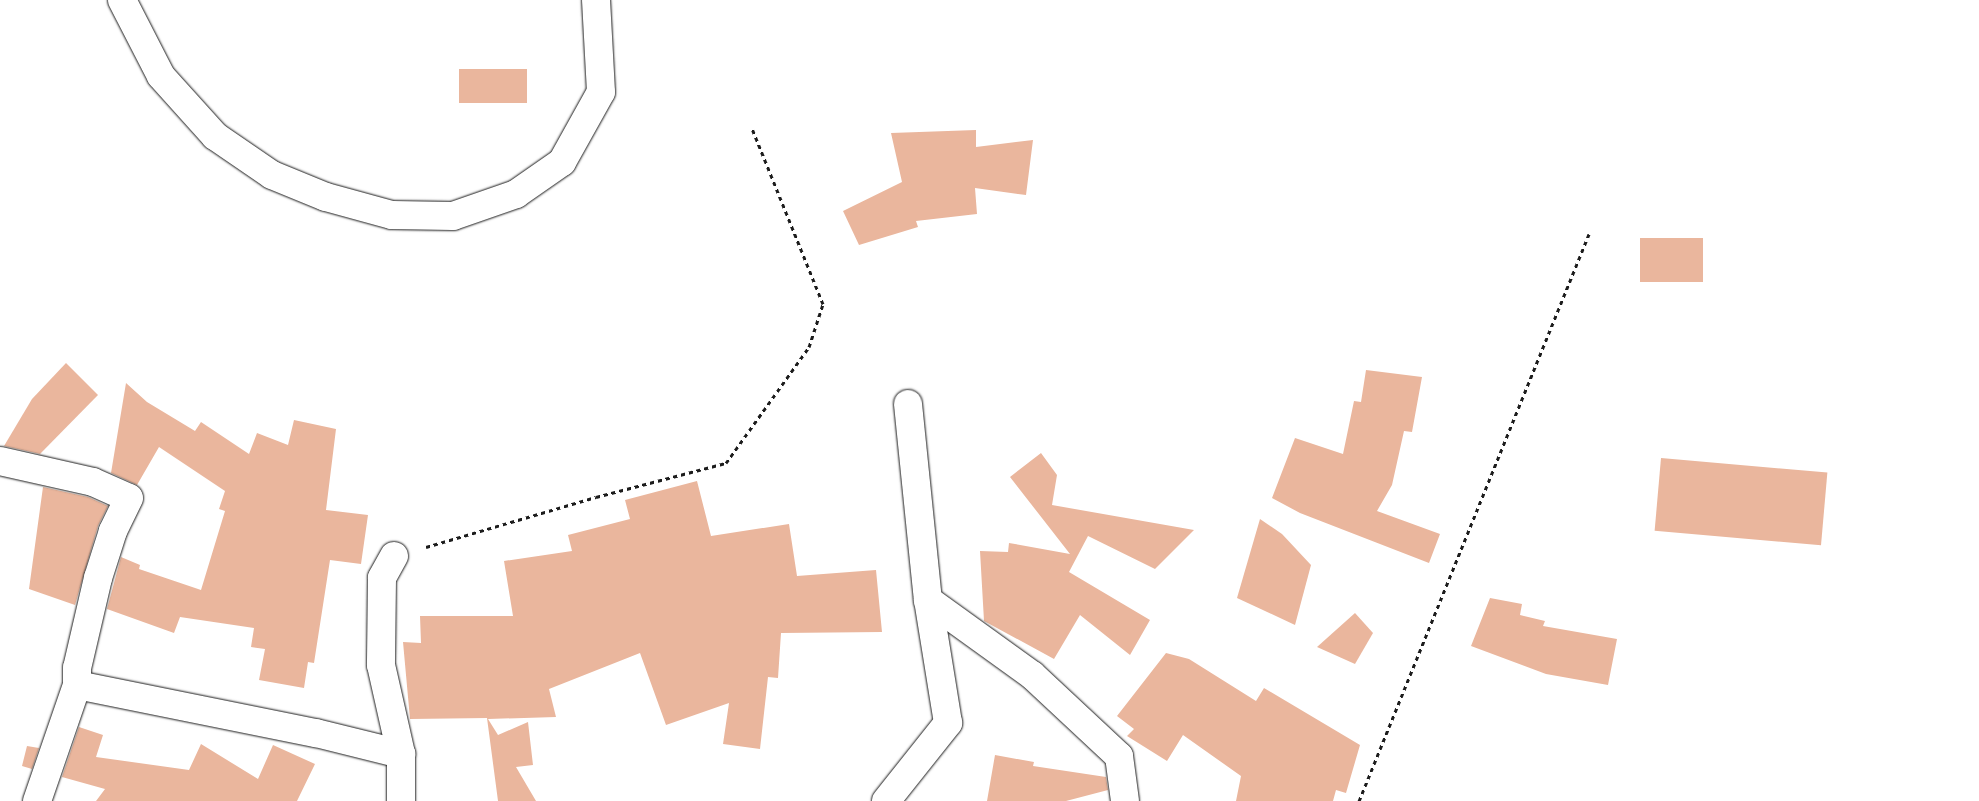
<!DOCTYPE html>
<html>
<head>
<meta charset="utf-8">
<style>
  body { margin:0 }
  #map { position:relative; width:1979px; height:801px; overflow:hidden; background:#fff; font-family:"Gochi Hand",sans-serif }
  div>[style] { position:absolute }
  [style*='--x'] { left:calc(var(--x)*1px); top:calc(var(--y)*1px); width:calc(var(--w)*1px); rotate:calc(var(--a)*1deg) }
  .building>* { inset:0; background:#eab69d; transform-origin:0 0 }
  .path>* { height:3px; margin-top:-1.5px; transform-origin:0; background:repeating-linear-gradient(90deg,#1c1c1c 0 4px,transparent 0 8px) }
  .roads { filter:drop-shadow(0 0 1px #1c1c1c) drop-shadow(0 0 1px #1c1c1c) }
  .minor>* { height:28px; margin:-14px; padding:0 14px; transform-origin:14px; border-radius:14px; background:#fff }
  span { translate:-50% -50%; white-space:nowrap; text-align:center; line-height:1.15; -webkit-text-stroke:4.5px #fff; paint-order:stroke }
</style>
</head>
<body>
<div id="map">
  <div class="building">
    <i style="left:459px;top:69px;width:68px;height:34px"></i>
    <i style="clip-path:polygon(976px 130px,976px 147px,1033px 140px,1026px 195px,975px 188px,977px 214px,916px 221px,918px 227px,859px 245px,843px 211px,902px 182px,891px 133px)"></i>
    <i style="left:1640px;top:238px;width:63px;height:44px"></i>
    <i style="clip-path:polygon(66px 363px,98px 395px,40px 454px,4px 446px,32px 399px)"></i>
    <i style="clip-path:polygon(1366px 370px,1422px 377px,1412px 432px,1404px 431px,1392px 485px,1377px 511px,1440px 534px,1429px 563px,1300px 513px,1272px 498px,1295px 438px,1343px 454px,1354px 401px,1361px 402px)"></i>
    <i style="clip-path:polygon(126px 383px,147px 402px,195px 431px,201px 422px,249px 454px,257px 433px,288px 445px,294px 420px,336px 429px,326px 510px,368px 515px,361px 564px,330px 560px,314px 663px,308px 662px,304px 688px,259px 680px,265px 649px,251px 647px,254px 628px,180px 617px,174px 633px,107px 609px,121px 557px,140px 565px,139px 569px,201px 590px,225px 511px,219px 509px,225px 491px,159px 447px,137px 485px,111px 473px)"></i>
    <i style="clip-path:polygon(1041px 453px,1057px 475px,1052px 505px,1194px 530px,1155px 569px,1088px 536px,1069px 572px,1150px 620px,1130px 655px,1080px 615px,1054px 659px,984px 621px,980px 551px,1008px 552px,1009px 543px,1070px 554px,1010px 477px)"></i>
    <i style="left:1661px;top:458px;width:167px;height:73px;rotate:5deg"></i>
    <i style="clip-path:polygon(697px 481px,711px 536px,789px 524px,797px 576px,876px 570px,882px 632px,781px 633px,778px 678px,768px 677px,760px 749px,723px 744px,729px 703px,666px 725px,640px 653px,549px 689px,556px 717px,488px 719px,498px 735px,528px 722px,533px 765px,516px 767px,536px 801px,498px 801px,487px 718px,410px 719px,403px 642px,421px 643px,420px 616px,513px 616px,504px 561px,572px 551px,568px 535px,630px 519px,625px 500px)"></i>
    <i style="clip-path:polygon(43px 487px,88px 497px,108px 506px,98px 526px,75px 605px,29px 589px)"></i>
    <i style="clip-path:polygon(1260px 519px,1282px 534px,1311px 565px,1295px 625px,1237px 598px)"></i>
    <i style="clip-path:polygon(1490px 598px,1522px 604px,1520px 615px,1545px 621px,1543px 626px,1617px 639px,1608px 685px,1546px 674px,1471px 646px)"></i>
    <i style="clip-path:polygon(1355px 613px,1373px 633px,1355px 664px,1317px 647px)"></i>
    <i style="clip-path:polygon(1166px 653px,1189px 659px,1256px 701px,1264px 688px,1360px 745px,1346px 793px,1336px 790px,1333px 801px,1236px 801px,1241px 776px,1183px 735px,1167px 761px,1127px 736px,1134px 729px,1117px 716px)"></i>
    <i style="clip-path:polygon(79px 727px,103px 735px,96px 757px,189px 770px,201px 744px,258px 779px,273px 745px,315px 764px,297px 801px,96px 801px,105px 789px,62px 777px)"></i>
    <i style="clip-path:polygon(27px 746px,39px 748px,32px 769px,22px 766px)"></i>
    <i style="clip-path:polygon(995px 755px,1034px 762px,1033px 766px,1106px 777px,1108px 790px,1066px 801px,987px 801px)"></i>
  </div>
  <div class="path">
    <i style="--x:426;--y:547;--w:177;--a:-16.4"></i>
    <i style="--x:596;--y:497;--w:134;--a:-14.7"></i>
    <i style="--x:726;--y:463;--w:143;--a:-54.4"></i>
    <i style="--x:809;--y:347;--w:45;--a:-72"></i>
    <i style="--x:823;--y:304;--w:190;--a:-112"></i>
    <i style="--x:1359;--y:801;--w:612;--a:-67.92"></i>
  </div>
  <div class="roads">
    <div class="minor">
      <i style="--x:122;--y:0;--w:85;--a:62.8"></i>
      <i style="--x:161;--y:76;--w:81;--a:48"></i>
      <i style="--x:215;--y:136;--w:69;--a:34.4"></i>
      <i style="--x:272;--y:175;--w:58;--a:22.2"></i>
      <i style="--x:326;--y:197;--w:68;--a:15.3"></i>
      <i style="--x:392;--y:215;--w:61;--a:0.9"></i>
      <i style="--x:453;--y:216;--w:67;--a:-19.2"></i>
      <i style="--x:516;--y:194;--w:56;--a:-34.8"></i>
      <i style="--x:562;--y:162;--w:80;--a:-60.9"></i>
      <i style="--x:601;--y:92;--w:92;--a:-93.1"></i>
      <i style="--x:908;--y:404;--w:197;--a:84.2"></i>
      <i style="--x:928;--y:600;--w:128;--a:35.8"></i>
      <i style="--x:1032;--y:675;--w:119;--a:43"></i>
      <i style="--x:1119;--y:756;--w:45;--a:82.4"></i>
      <i style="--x:0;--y:461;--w:95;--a:12.7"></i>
      <i style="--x:93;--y:482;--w:39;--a:24"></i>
      <i style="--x:129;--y:498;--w:37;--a:116"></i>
      <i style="--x:113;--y:531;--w:49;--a:107.7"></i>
      <i style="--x:98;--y:578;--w:92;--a:103.1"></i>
      <i style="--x:77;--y:668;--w:17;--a:90"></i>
      <i style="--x:77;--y:685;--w:123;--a:109"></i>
      <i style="--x:394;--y:556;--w:25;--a:119"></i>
      <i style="--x:382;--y:578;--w:87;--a:90.7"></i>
      <i style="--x:381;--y:665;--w:91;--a:77.3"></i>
      <i style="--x:401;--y:754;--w:47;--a:90"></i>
      <i style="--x:77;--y:685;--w:244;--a:11.4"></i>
      <i style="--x:316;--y:733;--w:88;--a:13.9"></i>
      <i style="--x:886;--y:801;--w:100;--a:-51.5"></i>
      <i style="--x:948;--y:723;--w:125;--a:-99.2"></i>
    </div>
  </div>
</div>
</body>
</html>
